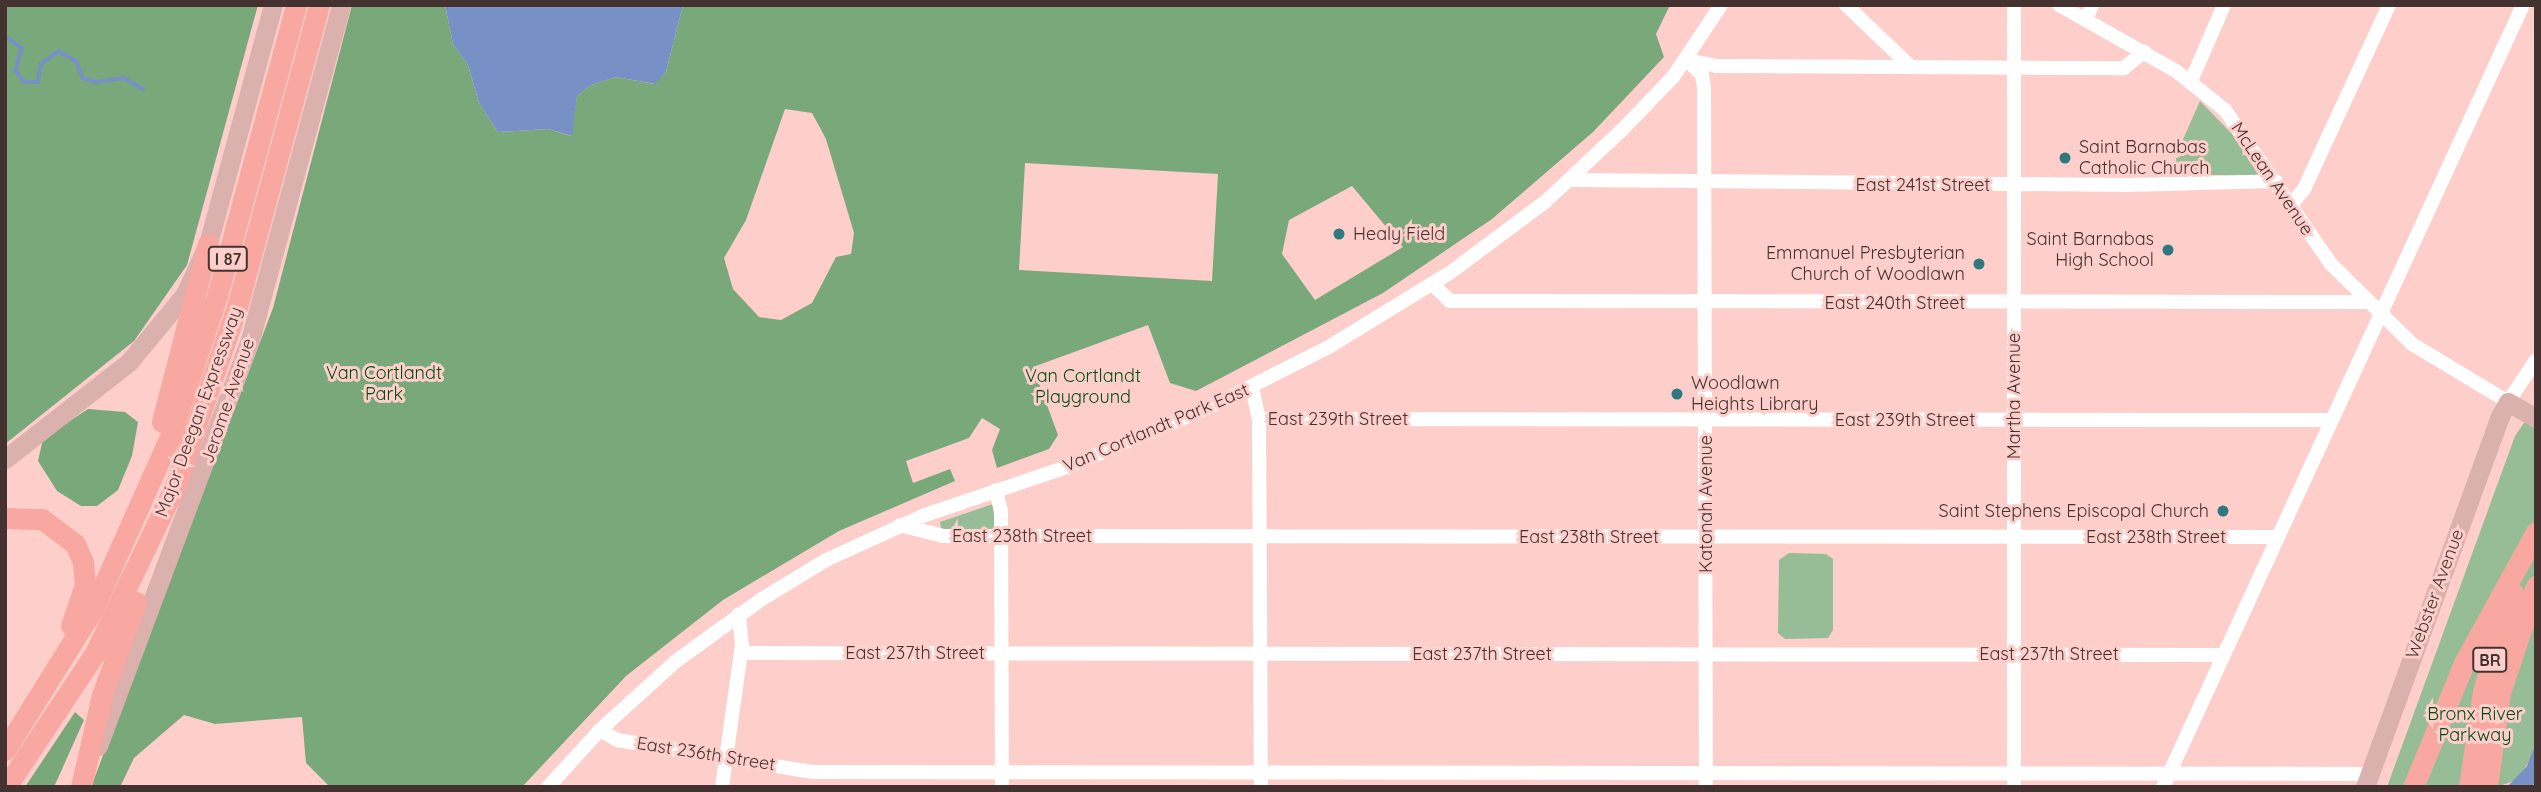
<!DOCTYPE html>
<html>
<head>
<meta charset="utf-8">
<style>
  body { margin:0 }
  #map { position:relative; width:2541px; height:792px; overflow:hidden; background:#fecfca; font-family:Quicksand,sans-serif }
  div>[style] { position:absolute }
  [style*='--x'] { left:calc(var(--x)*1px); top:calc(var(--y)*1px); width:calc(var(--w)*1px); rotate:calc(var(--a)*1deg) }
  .green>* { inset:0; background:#97bd97 }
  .forest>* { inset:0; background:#79a97a }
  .water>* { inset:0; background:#7790c5 }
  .stream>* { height:3.5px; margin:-1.75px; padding:0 1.75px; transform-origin:1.75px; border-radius:1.75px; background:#7790c5 }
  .minor>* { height:14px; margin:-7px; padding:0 7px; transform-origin:7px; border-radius:7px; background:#fff }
  .major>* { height:19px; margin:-9.5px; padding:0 9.5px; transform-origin:9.5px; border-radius:9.5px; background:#dbb1ad }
  .highway>* { height:21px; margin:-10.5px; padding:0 10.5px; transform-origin:10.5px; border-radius:10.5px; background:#f8a8a1 }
  .dots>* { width:19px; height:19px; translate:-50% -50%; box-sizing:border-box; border:4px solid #fecfca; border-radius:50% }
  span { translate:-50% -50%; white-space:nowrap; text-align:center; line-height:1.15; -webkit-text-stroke:6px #fecfca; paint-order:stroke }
  .shield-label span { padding:2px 5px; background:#fecfca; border:2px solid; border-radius:5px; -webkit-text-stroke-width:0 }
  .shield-label { font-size:16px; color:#443230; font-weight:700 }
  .poi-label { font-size:18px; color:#443230 }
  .left { translate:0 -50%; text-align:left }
  .right { translate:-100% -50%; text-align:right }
  .street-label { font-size:18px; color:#443230 }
  .park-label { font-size:18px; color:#014d0f }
  .frame { position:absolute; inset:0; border:7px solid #443230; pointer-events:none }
</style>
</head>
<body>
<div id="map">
  <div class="green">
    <i style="clip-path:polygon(2200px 101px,2232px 134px,2259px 176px,2176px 174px,2176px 158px,2180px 157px,2180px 146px)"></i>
    <i style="clip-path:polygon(2536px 405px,2536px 744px,2530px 760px,2517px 780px,2496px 787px,2387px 787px,2515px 436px)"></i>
    <i style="clip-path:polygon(993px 504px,996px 534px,942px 533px,940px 522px)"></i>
    <i style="clip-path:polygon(1789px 553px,1826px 554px,1833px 559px,1833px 630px,1828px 638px,1785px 639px,1778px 633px,1779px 560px)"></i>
  </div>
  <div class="forest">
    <i style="clip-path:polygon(5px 5px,258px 5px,187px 265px,134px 341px,5px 444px)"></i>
    <i style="clip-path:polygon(evenodd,352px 5px,445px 5px,453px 44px,468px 65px,479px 103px,498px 132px,548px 129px,571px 136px,577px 96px,591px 85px,616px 77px,654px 84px,666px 72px,683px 5px,1670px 5px,1656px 34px,1664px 57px,1593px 132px,1492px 219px,1383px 293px,1196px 391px,1170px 383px,1148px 325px,1033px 367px,1058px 435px,1049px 449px,997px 468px,992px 450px,1000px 429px,982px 418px,969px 438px,906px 461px,913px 483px,950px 469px,955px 481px,839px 531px,723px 600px,626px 676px,522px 787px,330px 787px,306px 763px,302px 717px,215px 724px,184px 715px,134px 758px,120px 787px,91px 787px,273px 308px,352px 5px,785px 109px,812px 113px,826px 139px,854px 233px,851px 254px,836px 257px,812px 303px,781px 320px,759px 317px,733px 289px,724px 258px,746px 220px,785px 109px,352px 5px,1025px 163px,1218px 174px,1212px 281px,1019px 270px,1025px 163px,352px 5px,1352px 186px,1403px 247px,1315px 300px,1282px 254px,1289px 220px,1352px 186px)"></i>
    <i style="clip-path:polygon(88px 409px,125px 412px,138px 422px,132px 456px,118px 490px,97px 506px,81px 506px,57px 491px,38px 461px,43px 439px)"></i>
    <i style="clip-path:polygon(75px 712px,84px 720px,54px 787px,25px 787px)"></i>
  </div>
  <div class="water">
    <i style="clip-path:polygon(445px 5px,683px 5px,666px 72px,655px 84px,616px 77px,591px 85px,577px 96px,572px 136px,548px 129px,498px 132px,479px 103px,468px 65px,453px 44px)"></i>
    <i style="clip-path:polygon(2536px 743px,2536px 782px,2531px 787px,2507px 787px,2527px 766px)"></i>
  </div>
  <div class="stream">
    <i style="--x:5;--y:36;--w:21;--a:35"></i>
    <i style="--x:22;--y:48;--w:24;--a:105"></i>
    <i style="--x:16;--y:71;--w:14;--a:51"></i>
    <i style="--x:25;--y:82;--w:13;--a:0"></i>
    <i style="--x:38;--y:82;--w:18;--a:-81"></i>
    <i style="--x:41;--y:64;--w:22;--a:-36"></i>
    <i style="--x:59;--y:51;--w:21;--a:31"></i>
    <i style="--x:77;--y:62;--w:17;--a:69"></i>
    <i style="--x:83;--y:78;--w:14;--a:17"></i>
    <i style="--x:96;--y:82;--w:28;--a:-8"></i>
    <i style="--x:124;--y:78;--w:22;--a:30"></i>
  </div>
  <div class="minor">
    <i style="--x:1846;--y:5;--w:90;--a:43.6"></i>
    <i style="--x:2014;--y:5;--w:782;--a:90"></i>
    <i style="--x:2059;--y:5;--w:134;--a:29.4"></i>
    <i style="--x:2176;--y:71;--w:63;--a:38.5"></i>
    <i style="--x:2225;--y:110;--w:186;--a:55.5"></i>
    <i style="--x:2330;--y:263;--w:115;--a:44.6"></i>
    <i style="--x:2412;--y:344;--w:112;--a:31.1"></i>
    <i style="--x:2508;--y:402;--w:50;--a:-56.3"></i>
    <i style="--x:2086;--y:20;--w:16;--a:-68"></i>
    <i style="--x:1687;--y:60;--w:21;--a:45"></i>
    <i style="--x:1702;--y:75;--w:12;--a:81"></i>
    <i style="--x:1704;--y:87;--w:700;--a:89.84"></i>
    <i style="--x:1692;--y:61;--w:25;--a:11"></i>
    <i style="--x:1717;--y:66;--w:407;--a:0.3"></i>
    <i style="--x:2124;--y:68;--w:26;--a:-39"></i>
    <i style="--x:2191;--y:81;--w:83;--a:-66.5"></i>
    <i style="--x:1570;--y:180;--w:558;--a:0.51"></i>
    <i style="--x:2128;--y:185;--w:148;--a:-1.5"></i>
    <i style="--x:2291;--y:205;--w:21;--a:-51"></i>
    <i style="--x:2304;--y:189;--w:203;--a:-65.2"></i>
    <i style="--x:1432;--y:284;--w:25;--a:43"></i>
    <i style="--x:1450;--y:301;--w:915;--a:0.06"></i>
    <i style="--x:1252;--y:387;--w:33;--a:78"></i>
    <i style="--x:1259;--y:419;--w:368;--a:89.7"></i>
    <i style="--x:1259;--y:419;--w:1073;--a:0.05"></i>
    <i style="--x:996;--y:490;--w:22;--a:77"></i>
    <i style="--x:1001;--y:511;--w:276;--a:89.8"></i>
    <i style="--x:900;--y:525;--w:44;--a:14.3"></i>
    <i style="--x:943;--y:536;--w:1335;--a:0.04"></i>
    <i style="--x:741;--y:653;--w:1483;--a:0.08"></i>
    <i style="--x:600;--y:730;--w:20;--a:30"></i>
    <i style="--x:617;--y:740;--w:198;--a:9.3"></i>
    <i style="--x:812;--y:772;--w:1557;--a:0.07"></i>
    <i style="--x:548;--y:787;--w:77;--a:-47.6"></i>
    <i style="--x:600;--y:730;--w:103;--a:-42.2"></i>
    <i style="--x:676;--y:661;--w:106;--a:-35.8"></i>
    <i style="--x:762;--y:599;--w:75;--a:-31.4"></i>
    <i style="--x:826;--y:560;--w:109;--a:-24.4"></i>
    <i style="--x:925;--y:515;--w:150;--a:-18.7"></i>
    <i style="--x:1067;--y:467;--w:157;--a:-22.8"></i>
    <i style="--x:1212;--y:406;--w:129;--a:-26.8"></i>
    <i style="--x:1327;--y:348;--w:145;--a:-31.5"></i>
    <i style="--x:1451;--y:272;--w:117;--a:-36.7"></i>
    <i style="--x:1545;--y:202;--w:104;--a:-43.1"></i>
    <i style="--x:1621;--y:131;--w:75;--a:-46.1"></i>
    <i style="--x:1673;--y:77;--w:87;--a:-56.3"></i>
    <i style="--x:722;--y:787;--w:143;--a:-82"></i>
    <i style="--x:742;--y:645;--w:31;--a:-96"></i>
    <i style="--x:2163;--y:787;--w:861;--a:-65.28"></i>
  </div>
  <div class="major">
    <i style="--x:5;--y:459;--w:157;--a:-38"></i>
    <i style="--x:129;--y:362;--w:88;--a:-50.5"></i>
    <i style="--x:185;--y:294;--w:55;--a:-65.3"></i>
    <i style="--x:208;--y:244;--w:248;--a:-74.8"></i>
    <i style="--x:98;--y:746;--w:434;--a:-69.5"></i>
    <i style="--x:250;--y:340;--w:347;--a:-74.8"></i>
    <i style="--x:2365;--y:787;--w:393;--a:-70"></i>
    <i style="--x:2499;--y:418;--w:18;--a:-61"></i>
    <i style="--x:2508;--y:402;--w:32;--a:30"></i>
  </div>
  <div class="highway">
    <i style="--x:162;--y:422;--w:184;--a:-75.5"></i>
    <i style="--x:5;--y:518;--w:37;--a:2"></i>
    <i style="--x:42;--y:519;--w:41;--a:37.1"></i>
    <i style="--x:75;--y:544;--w:20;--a:66"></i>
    <i style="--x:83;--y:562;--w:23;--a:85"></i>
    <i style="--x:85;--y:585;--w:43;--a:108.9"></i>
    <i style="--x:5;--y:750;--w:166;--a:-58"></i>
    <i style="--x:93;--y:609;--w:188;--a:-65.9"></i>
    <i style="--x:170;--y:437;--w:149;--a:-71.6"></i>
    <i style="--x:217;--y:296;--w:302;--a:-74.8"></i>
    <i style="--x:6;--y:787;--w:161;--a:-56.4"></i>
    <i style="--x:95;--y:653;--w:187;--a:-64.4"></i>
    <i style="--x:176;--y:484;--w:187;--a:-71"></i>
    <i style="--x:237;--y:307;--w:313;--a:-74.8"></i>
    <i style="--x:81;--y:787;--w:94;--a:-77.1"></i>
    <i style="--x:102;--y:695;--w:99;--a:-69.9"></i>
    <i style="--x:2413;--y:787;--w:134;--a:-67.6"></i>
    <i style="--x:2464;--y:663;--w:149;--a:-61.2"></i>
    <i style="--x:2469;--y:787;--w:97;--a:-81.7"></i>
    <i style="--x:2483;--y:691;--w:103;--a:-73.1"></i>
    <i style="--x:2487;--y:787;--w:96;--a:-82.2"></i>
    <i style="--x:2500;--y:692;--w:112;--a:-71.2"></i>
  </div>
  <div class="dots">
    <i style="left:2065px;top:158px;background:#307880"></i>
    <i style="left:1339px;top:234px;background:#307880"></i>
    <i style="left:2168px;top:250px;background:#307880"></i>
    <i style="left:1979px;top:264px;background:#307880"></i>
    <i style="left:1677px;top:394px;background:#307880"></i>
    <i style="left:2223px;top:511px;background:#307880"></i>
  </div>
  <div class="shield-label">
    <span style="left:228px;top:259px">I 87</span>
    <span style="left:2490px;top:660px">BR</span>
  </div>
  <div class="poi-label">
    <span class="left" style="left:2079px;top:158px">Saint Barnabas<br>Catholic Church</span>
    <span class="left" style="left:1353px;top:234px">Healy Field</span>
    <span class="right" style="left:2154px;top:250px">Saint Barnabas<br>High School</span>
    <span class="right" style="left:1965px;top:264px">Emmanuel Presbyterian<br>Church of Woodlawn</span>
    <span class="left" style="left:1691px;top:394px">Woodlawn<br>Heights Library</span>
    <span class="right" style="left:2209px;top:511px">Saint Stephens Episcopal Church</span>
  </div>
  <div class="street-label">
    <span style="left:2272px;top:179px;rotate:56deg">McLean Avenue</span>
    <span style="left:1923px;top:185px">East 241st Street</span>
    <span style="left:1895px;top:303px">East 240th Street</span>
    <span style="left:2014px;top:396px;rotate:-90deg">Martha Avenue</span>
    <span style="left:228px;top:401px;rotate:-71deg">Jerome Avenue</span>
    <span style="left:199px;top:412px;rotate:-70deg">Major Deegan Expressway</span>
    <span style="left:1338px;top:419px">East 239th Street</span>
    <span style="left:1905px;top:420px">East 239th Street</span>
    <span style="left:1156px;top:428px;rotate:-23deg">Van Cortlandt Park East</span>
    <span style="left:1706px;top:504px;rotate:-90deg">Katonah Avenue</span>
    <span style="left:1022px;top:536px">East 238th Street</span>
    <span style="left:1589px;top:537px">East 238th Street</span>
    <span style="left:2156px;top:537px">East 238th Street</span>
    <span style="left:2435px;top:594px;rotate:-70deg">Webster Avenue</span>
    <span style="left:915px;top:653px">East 237th Street</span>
    <span style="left:1482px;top:654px">East 237th Street</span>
    <span style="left:2049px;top:654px">East 237th Street</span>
    <span style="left:706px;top:754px;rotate:9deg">East 236th Street</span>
  </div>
  <div class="park-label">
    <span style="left:384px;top:384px">Van Cortlandt<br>Park</span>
    <span style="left:1083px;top:387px">Van Cortlandt<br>Playground</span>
    <span style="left:2475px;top:725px">Bronx River<br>Parkway</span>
  </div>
  <div class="frame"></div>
</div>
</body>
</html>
